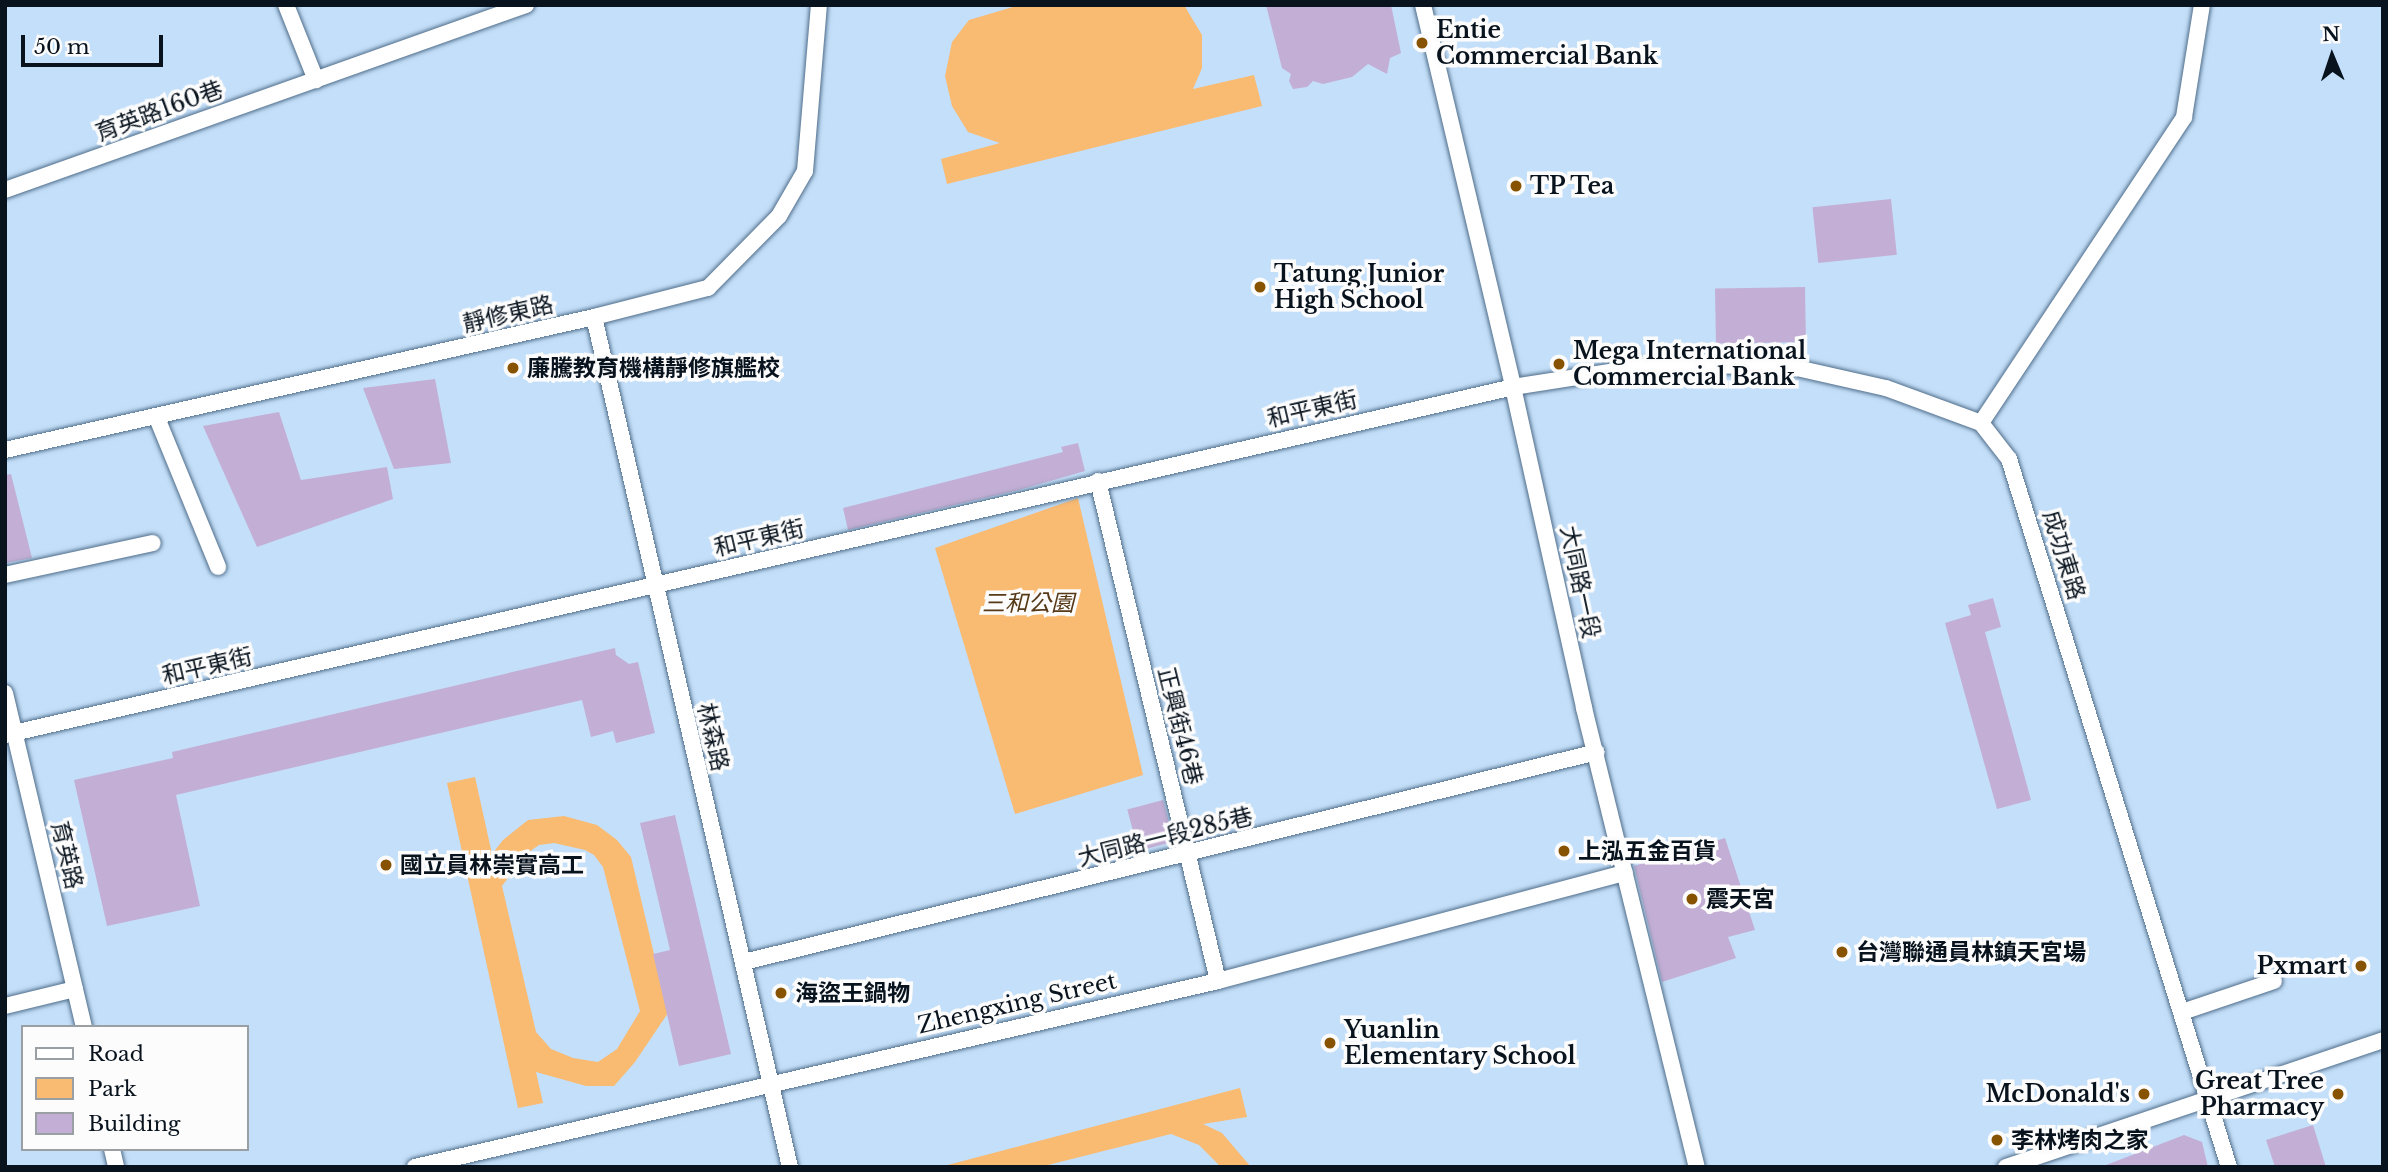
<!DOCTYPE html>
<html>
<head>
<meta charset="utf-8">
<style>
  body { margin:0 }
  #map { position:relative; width:2388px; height:1172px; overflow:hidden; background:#c4dff9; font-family:"Libre Baskerville","Noto Sans TC",serif }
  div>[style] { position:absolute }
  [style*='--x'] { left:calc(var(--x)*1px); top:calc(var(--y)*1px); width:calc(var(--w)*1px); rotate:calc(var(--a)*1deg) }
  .green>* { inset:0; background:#f9ba72 }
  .building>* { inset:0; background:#c3afd5; transform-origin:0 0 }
  .roads { filter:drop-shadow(0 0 2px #4f6d8a) drop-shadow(0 0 2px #4f6d8a) }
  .street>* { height:16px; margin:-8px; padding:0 8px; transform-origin:8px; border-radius:8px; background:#fff }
  .dots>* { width:19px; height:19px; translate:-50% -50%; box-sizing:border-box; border:4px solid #fcfcfc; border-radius:50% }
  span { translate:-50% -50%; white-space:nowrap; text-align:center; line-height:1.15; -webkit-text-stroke:7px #fcfcfc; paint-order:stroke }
  .poi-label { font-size:23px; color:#08131e; font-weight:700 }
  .left { translate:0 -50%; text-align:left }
  .right { translate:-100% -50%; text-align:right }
  .street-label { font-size:23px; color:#08131e }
  .park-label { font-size:23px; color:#563917; font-style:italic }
  .frame { position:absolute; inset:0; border:7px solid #08131e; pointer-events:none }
  .legend { position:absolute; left:21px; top:1025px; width:228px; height:126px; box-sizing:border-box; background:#fcfcfc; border:2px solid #9a9fa3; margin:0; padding:9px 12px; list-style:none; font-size:21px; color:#08131e }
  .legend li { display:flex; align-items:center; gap:14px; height:35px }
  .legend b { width:35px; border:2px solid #9a9fa3 }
  .north { position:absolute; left:2297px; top:21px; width:70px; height:70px; -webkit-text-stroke:5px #fcfcfc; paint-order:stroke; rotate:358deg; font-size:19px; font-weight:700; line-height:28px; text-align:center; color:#08131e }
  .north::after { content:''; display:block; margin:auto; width:24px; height:32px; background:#08131e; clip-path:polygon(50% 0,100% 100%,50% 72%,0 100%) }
  .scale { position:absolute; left:21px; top:35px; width:142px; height:32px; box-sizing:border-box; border:4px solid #08131e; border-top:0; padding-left:9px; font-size:21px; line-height:24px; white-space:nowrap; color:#08131e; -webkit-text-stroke:5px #fcfcfc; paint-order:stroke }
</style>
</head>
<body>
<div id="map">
  <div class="green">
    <i style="clip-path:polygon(1020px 5px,1184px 5px,1202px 35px,1202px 68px,1193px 89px,1254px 75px,1262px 106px,947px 184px,941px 159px,1000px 143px,968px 132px,952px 106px,945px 76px,952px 42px,969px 20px)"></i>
    <i style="clip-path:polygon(1078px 498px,1143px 775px,1015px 814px,935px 548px)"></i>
    <i style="clip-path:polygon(evenodd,475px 777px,492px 854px,503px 840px,528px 820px,564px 816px,597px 825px,617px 840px,631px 857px,668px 1013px,635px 1062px,614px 1086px,586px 1086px,536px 1072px,543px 1103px,518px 1108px,447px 783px,475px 777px,554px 843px,585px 850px,594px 855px,603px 867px,640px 1011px,617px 1049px,598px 1062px,573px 1058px,551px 1049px,536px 1032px,502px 886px,526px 854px,539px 845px,554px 843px)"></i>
    <i style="clip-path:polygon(1240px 1088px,1247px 1117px,1203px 1124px,1222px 1133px,1251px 1167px,1221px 1167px,1199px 1145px,1171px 1134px,1040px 1167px,940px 1167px)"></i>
  </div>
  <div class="building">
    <i style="clip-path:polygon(1266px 5px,1391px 5px,1401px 53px,1390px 58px,1387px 74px,1368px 64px,1352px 77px,1323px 84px,1313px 81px,1307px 87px,1293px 89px,1289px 81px,1291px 74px,1282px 68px)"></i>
    <i style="left:1891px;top:199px;width:56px;height:79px;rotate:84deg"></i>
    <i style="left:1805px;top:287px;width:55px;height:90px;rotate:89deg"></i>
    <i style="clip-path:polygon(435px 379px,451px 463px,394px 469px,363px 388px)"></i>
    <i style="clip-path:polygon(279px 412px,301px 480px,387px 467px,393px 499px,257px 547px,203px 426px)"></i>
    <i style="clip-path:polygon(1078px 443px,1085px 471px,1019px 490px,848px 530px,843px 508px,1063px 452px,1061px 447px)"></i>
    <i style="clip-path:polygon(11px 474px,32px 558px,5px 563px,5px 475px)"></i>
    <i style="clip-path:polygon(1993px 598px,2001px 627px,1985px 632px,2031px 800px,1997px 809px,1945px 623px,1971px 615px,1968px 605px)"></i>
    <i style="clip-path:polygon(615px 648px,616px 655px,629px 664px,638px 662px,655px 733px,616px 743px,613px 731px,591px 737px,582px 700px,176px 795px,200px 906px,107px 926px,74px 780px,173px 758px,172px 752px)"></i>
    <i style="left:1163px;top:800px;width:43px;height:37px;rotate:75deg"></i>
    <i style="clip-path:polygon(675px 815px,731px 1054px,679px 1066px,653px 954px,670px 950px,640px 823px)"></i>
    <i style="clip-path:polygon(1725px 838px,1755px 930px,1728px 937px,1736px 958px,1662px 982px,1634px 866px)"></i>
    <i style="clip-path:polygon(2313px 1125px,2326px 1167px,2275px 1167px,2266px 1140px)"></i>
    <i style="clip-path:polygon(2184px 1135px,2202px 1142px,2208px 1167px,2101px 1167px)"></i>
  </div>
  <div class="roads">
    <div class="street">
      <i style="--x:286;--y:5;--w:81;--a:68.2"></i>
      <i style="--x:1423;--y:5;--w:392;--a:76.7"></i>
      <i style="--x:1513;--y:387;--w:329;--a:77.5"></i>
      <i style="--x:1584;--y:708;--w:473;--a:76.2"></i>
      <i style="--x:5;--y:190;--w:553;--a:-19.55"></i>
      <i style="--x:594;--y:317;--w:872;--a:77.02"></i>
      <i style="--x:157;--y:418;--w:161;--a:67.7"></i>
      <i style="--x:1981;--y:423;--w:367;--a:-56.4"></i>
      <i style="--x:2184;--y:117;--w:113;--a:-80.9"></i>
      <i style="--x:5;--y:450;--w:604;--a:-12.72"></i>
      <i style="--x:594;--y:317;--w:118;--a:-14.3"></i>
      <i style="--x:708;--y:288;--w:101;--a:-45.4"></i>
      <i style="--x:779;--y:216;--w:52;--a:-60"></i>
      <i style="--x:805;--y:171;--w:167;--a:-85.2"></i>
      <i style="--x:1098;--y:481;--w:514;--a:76.5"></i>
      <i style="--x:5;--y:575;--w:151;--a:-12.2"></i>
      <i style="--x:5;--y:693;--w:343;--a:76.7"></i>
      <i style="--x:5;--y:735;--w:1548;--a:-12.99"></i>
      <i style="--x:1513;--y:387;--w:142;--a:-8.9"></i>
      <i style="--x:1653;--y:365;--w:135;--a:0.4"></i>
      <i style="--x:1788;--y:366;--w:100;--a:12.7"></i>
      <i style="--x:1886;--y:388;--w:101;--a:20.2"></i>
      <i style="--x:1981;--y:423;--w:46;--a:52.1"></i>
      <i style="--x:2009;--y:459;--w:741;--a:72.74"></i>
      <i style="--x:744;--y:962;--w:878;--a:-13.83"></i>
      <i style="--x:5;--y:1006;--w:72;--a:-13.7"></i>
      <i style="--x:2182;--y:1012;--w:97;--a:-18.6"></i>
      <i style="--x:112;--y:1149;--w:18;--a:77"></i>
      <i style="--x:415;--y:1167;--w:824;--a:-13.04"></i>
      <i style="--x:1218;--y:981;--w:421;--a:-14.9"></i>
      <i style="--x:2006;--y:1167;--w:398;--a:-18.6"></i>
    </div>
  </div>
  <div class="dots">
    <i style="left:1422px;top:43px;background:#885300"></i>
    <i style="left:1516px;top:186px;background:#885300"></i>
    <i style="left:1260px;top:287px;background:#885300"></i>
    <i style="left:1559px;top:364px;background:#885300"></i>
    <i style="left:513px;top:368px;background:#885300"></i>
    <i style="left:1564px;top:851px;background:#885300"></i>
    <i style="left:386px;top:865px;background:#885300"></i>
    <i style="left:1692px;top:899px;background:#885300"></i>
    <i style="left:1842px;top:952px;background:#885300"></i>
    <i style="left:2361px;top:966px;background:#885300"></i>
    <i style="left:781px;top:993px;background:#885300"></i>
    <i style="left:1330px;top:1043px;background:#885300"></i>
    <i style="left:2144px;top:1094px;background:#885300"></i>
    <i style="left:2338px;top:1094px;background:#885300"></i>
    <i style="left:1997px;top:1140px;background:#885300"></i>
  </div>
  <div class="poi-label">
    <span class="left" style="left:1436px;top:43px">Entie<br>Commercial Bank</span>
    <span class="left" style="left:1530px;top:186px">TP Tea</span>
    <span class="left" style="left:1274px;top:287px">Tatung Junior<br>High School</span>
    <span class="left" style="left:1573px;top:364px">Mega International<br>Commercial Bank</span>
    <span class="left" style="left:527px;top:368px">廉騰教育機構靜修旗艦校</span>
    <span class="left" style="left:1578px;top:851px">上泓五金百貨</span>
    <span class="left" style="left:400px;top:865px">國立員林崇實高工</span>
    <span class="left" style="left:1706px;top:899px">震天宮</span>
    <span class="left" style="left:1856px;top:952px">台灣聯通員林鎮天宮場</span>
    <span class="right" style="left:2347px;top:966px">Pxmart</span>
    <span class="left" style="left:795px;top:993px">海盜王鍋物</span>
    <span class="left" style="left:1344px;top:1043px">Yuanlin<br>Elementary School</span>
    <span class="right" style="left:2324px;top:1094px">Great Tree<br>Pharmacy</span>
    <span class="right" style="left:2130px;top:1094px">McDonald's</span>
    <span class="left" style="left:2011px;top:1140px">李林烤肉之家</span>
  </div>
  <div class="street-label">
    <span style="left:159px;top:111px;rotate:-20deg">育英路160巷</span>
    <span style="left:508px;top:314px;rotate:-13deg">靜修東路</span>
    <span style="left:1312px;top:409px;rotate:-13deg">和平東街</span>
    <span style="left:759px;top:538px;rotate:-13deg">和平東街</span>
    <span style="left:2064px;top:555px;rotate:73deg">成功東路</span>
    <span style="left:1580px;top:582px;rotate:78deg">大同路一段</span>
    <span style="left:207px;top:666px;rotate:-13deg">和平東街</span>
    <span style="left:1180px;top:726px;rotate:76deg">正興街46巷</span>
    <span style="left:713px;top:737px;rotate:77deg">林森路</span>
    <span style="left:1165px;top:837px;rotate:-14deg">大同路一段285巷</span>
    <span style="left:67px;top:855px;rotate:77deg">育英路</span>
    <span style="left:1017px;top:1003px;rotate:-13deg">Zhengxing Street</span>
  </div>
  <div class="park-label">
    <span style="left:1028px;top:603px">三和公園</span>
  </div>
  <div class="frame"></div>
  <ul class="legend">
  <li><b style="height:9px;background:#fff"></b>Road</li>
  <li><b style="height:19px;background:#f9ba72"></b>Park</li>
  <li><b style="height:19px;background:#c3afd5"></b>Building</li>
  </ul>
  <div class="north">N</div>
  <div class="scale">50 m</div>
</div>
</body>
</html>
